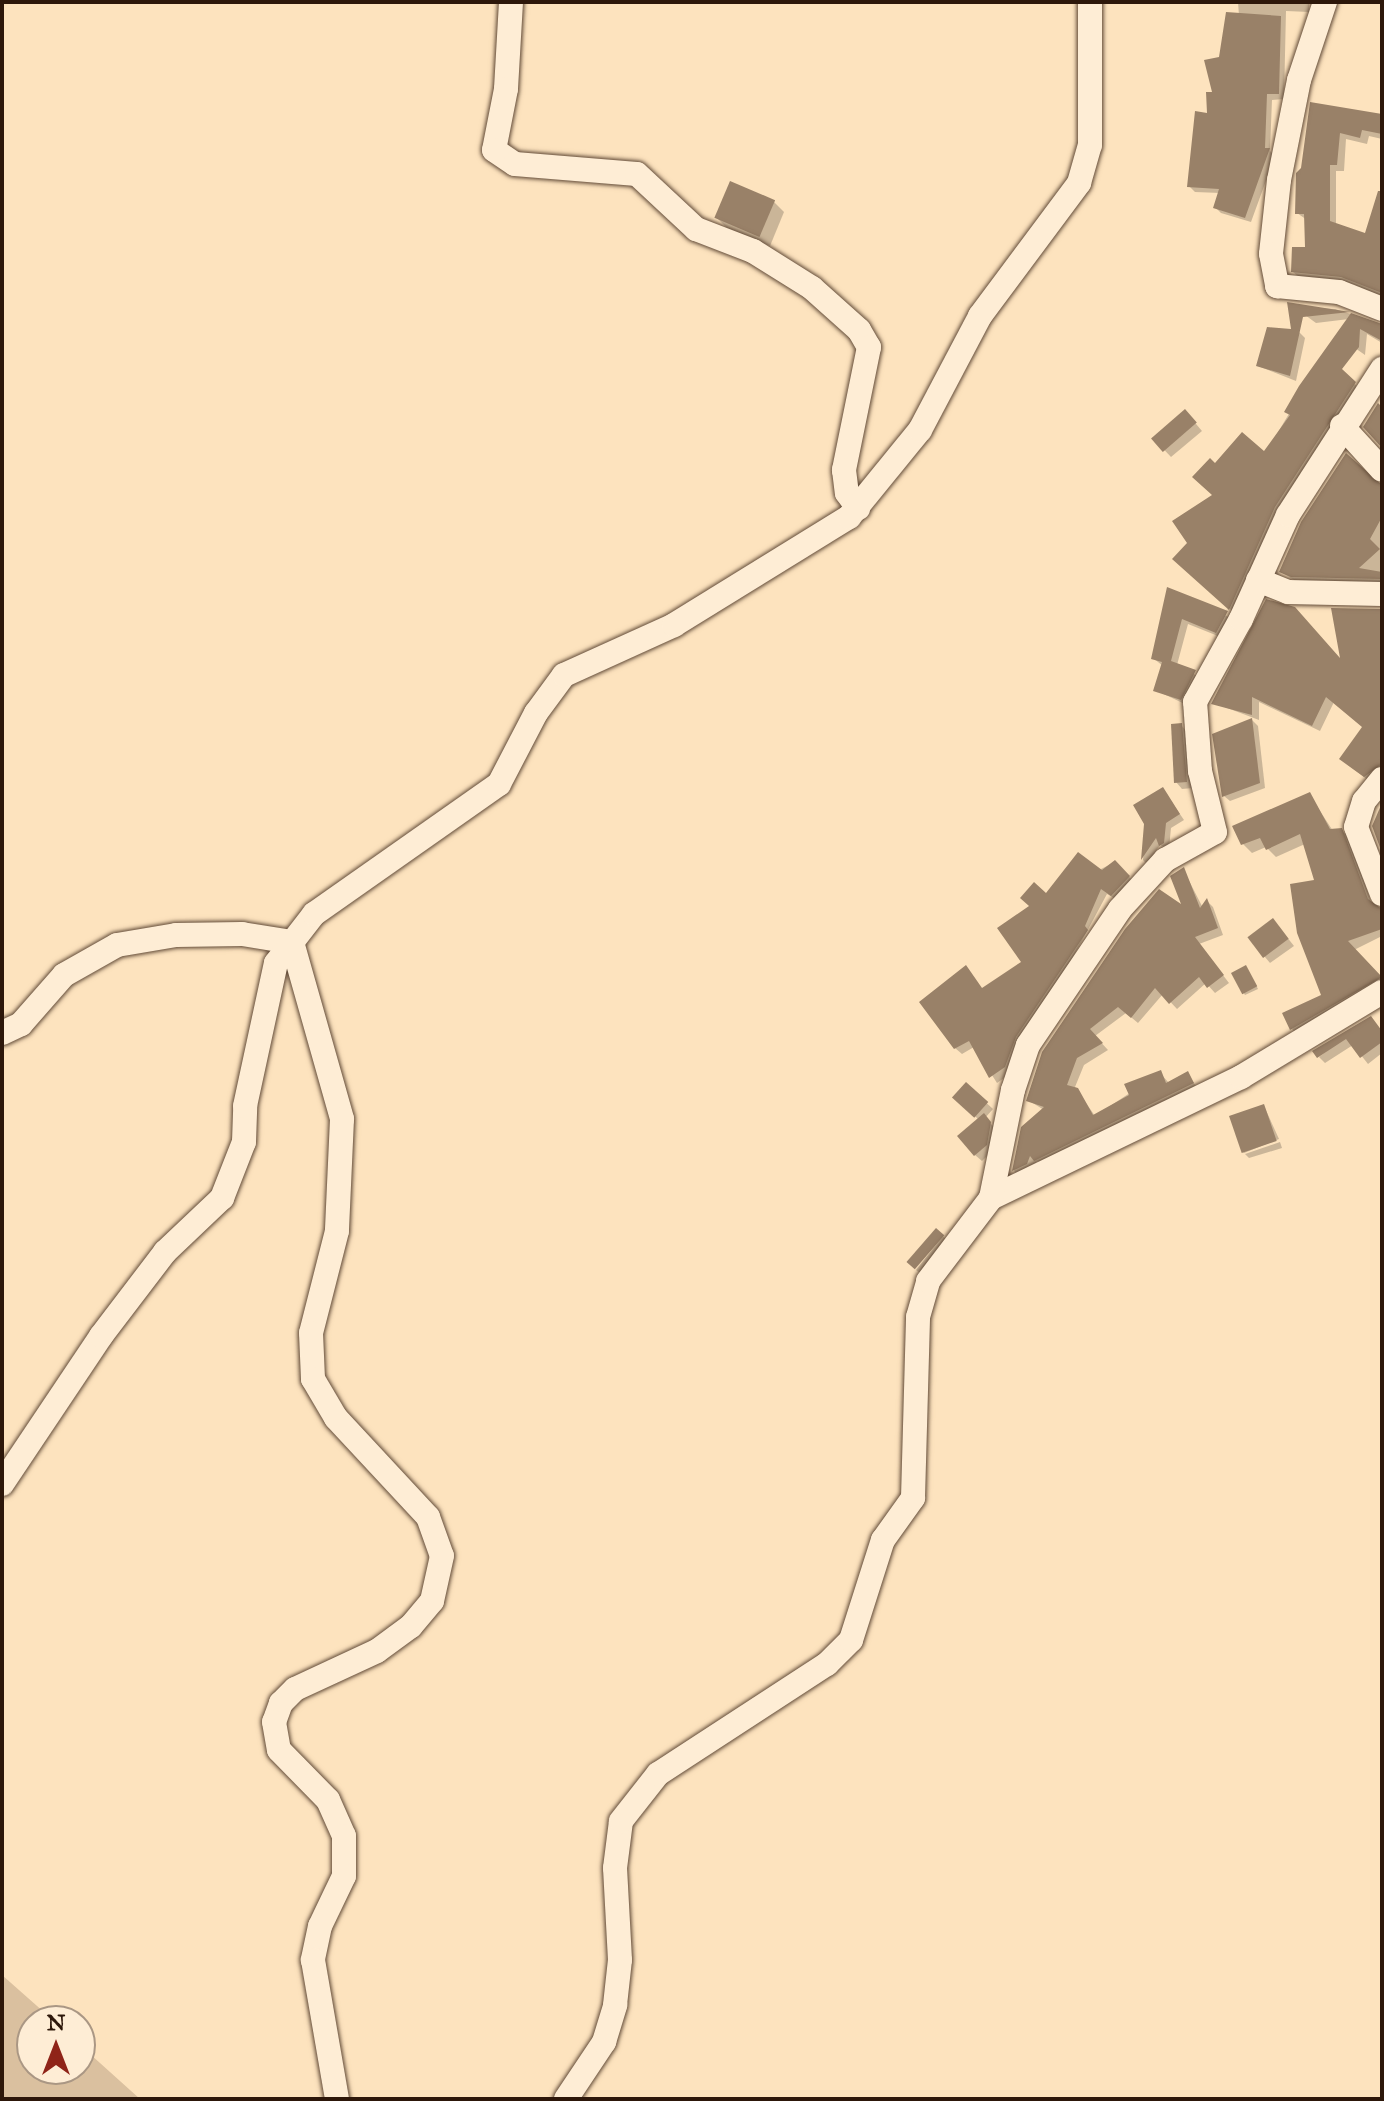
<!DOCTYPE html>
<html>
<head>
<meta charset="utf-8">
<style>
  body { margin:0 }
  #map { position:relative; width:1384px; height:2101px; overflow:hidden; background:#fde3be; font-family:"IM FELL Great Primer",serif }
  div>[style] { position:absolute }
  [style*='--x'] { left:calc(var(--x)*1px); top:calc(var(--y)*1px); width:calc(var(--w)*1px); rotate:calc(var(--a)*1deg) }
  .green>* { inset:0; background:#dac09f }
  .shadow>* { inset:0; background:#0003 }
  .building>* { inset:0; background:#998168; transform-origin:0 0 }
  .roads { filter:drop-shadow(0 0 2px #614a37) drop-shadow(0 0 2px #614a37) }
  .street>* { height:24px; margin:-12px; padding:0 12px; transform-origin:12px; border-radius:12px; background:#feedd5 }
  span { translate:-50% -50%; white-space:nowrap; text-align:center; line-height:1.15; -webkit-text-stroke:7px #feedd5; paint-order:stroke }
  .frame { position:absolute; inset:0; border:4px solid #2d170a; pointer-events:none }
  .north { position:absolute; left:16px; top:2005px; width:80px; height:80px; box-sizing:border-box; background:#feedd5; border:2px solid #aa9784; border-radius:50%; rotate:0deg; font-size:22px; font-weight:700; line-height:32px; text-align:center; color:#2d170a }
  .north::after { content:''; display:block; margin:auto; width:28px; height:36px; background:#8f2418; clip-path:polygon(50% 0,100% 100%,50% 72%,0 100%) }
</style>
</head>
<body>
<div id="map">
  <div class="green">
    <i style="clip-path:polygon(2px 1975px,54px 2021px,32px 2021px,32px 2069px,80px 2069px,80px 2045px,140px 2099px,2px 2099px)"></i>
  </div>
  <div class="shadow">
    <i style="clip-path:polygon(1238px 2px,1309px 2px,1309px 12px,1286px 11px,1284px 99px,1272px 100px,1270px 151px,1275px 156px,1251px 222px,1221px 213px,1216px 208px,1220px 193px,1195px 192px,1189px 186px,1221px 58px,1239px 16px)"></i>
    <i style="clip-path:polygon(1312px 105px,1382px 117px,1382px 139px,1369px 136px,1367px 144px,1346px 139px,1344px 171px,1336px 171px,1336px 225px,1367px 236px,1382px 189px,1382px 297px,1353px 284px,1300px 278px,1293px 272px,1307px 249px,1307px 220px,1297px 213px)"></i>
    <i style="clip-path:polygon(774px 202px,784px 212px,770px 246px,727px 228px,717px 218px)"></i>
    <i style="clip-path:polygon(1294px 307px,1335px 309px,1382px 324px,1382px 343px,1367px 334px,1365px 355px,1345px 341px,1349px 319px,1316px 323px)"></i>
    <i style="clip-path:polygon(1299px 332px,1305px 338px,1296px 381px,1258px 366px)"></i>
    <i style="clip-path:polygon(1324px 355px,1361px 390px,1236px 614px,1181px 566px,1189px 543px,1215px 495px,1215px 466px,1265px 454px)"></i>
    <i style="clip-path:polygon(1191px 418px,1202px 431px,1171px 457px,1153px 438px)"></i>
    <i style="clip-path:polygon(1382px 486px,1382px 585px,1299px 583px,1281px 572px)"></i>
    <i style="clip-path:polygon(1169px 589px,1233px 619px,1223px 638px,1188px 624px,1177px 665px,1201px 678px,1187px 705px,1155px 690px,1163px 666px,1153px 658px)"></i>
    <i style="clip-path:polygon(1382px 611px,1382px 773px,1372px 783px,1348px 765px,1364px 728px,1334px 702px,1320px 731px,1259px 702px,1259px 720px,1214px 703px,1343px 664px)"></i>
    <i style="clip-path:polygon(1252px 720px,1258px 726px,1265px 788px,1230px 801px,1224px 796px)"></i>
    <i style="clip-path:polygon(1181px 725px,1187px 732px,1193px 788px,1182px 789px,1176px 782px)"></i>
    <i style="clip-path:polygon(1163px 789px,1184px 820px,1171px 828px,1169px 849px,1160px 845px,1147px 864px,1143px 860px,1146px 823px)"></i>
    <i style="clip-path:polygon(1309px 794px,1333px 831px,1341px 830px,1350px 838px,1382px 936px,1354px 950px,1382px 980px,1382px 990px,1300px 1037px,1292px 1029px,1323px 996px,1317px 882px,1305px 844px,1276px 857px,1266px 847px,1252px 853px,1243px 844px)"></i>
    <i style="clip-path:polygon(1115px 862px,1135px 883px,1119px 901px,1107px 894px,1011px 1073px,997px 1083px,974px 1047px,962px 1054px,955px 1048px,983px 990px,1023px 963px,1047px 896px)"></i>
    <i style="clip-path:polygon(1183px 869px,1203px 908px,1207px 901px,1213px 907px,1223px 935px,1199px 944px,1229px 983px,1215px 993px,1206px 983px,1177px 1009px,1163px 994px,1138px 1023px,1126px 1013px,1095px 1036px,1108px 1050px,1084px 1065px,1075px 1087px,1095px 1116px,1160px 1073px,1169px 1083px,1187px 1074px,1199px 1090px,1042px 1166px,1037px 1161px,1033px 1171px,1020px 1177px,1014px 1171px,1023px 1128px,1044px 1110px,1028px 1100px,1185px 909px)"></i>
    <i style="clip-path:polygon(1279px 927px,1294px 946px,1270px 963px,1249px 938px)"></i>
    <i style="clip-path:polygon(1248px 970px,1258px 989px,1245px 995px,1243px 992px)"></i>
    <i style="clip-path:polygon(1370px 1019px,1382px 1032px,1382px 1053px,1368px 1064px,1353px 1045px,1325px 1063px,1319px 1057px)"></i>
    <i style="clip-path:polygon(966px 1084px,993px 1109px,985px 1118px,997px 1130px,992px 1151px,982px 1161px,975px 1155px,979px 1120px,955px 1097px)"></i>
    <i style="clip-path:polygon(1264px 1106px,1279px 1139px,1244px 1153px,1243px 1152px)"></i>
    <i style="clip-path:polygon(1280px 1142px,1282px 1148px,1249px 1158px,1245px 1154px)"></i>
    <i style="clip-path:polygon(943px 1236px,949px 1243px,924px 1276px,916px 1270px)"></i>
  </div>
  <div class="building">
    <i style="clip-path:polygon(1226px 12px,1281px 16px,1279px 94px,1267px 94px,1265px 148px,1270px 148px,1245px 218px,1213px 208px,1219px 189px,1187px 187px,1195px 111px,1207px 113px,1206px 92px,1212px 92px,1204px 60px,1219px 57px)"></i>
    <i style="clip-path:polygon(1310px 102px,1382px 114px,1382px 134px,1362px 130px,1360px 138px,1340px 133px,1337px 165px,1330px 165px,1330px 221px,1365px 233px,1378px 191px,1382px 191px,1382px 293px,1341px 277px,1291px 272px,1292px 247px,1305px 247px,1304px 214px,1295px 214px,1296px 173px,1301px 168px)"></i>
    <i style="left:730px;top:181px;width:49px;height:40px;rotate:23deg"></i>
    <i style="clip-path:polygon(1287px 302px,1350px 312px,1303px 317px,1290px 376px,1256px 366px,1267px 327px,1291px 329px)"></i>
    <i style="clip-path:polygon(1351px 313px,1382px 324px,1382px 341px,1360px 329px,1359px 347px,1342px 369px,1356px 382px,1275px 507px,1229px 610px,1172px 559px,1187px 543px,1172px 521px,1212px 495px,1192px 477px,1210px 458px,1215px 463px,1242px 432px,1264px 451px,1290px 415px,1284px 412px,1299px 386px)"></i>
    <i style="clip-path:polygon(1378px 403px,1382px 407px,1382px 448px,1363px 427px)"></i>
    <i style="left:1185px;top:409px;width:18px;height:45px;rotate:49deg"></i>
    <i style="clip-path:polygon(1346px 453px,1382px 485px,1382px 517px,1370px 539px,1380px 549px,1359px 568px,1382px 572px,1382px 579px,1291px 577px,1279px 572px,1301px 522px)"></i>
    <i style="clip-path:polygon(1167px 587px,1228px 611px,1216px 633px,1182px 619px,1171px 661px,1196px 670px,1181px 700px,1153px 691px,1162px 662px,1151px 659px)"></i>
    <i style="clip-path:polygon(1266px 599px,1295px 607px,1340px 658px,1331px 608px,1382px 609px,1382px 764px,1364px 777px,1339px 759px,1362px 727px,1326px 697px,1312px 726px,1252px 697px,1252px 715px,1211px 704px)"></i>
    <i style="clip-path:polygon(1252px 718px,1260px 783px,1222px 797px,1212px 734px)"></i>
    <i style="clip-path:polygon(1182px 723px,1187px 782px,1174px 783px,1171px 724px)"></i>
    <i style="clip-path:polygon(1163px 787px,1180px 814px,1166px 823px,1164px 843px,1159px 846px,1156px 838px,1141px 860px,1144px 824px,1133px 805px)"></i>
    <i style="clip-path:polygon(1310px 792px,1330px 829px,1342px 828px,1368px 899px,1382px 909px,1382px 929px,1348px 941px,1382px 977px,1290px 1030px,1282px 1013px,1321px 995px,1297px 933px,1290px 884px,1314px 880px,1300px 834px,1266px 850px,1260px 838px,1241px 845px,1232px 826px)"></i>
    <i style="clip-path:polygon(1382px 803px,1382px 853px,1372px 826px)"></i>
    <i style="clip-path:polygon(1078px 852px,1102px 870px,1115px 860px,1130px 876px,1111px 896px,1101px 889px,1085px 926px,1088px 930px,1016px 1037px,1005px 1067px,989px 1078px,969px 1041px,954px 1049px,919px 1002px,966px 965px,982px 988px,1021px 962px,997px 928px,1029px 906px,1020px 898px,1034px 882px,1046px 893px)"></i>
    <i style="clip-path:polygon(1184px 867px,1200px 908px,1207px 898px,1218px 928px,1195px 937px,1224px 975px,1207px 988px,1199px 977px,1169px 1004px,1155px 988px,1131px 1018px,1118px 1007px,1090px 1029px,1103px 1043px,1077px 1058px,1067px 1085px,1078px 1088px,1093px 1115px,1129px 1095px,1124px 1084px,1161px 1070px,1166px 1083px,1188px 1071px,1194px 1083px,1034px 1161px,1030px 1156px,1027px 1164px,1012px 1171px,1021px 1127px,1044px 1107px,1026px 1101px,1042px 1052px,1125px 929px,1159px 889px,1181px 904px,1170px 876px)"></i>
    <i style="left:1273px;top:918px;width:26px;height:32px;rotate:53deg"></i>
    <i style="left:1246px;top:965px;width:24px;height:17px;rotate:62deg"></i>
    <i style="clip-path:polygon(1371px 1016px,1382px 1031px,1382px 1042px,1360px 1058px,1346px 1039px,1317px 1058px,1312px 1051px)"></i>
    <i style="left:966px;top:1082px;width:30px;height:21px;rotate:42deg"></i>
    <i style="left:1264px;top:1104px;width:39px;height:37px;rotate:71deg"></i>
    <i style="clip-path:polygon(984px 1113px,991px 1122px,987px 1145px,974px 1156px,957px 1136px)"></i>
    <i style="left:936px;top:1228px;width:11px;height:45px;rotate:41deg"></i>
  </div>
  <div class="roads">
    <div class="street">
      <i style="--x:511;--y:2;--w:87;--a:93.3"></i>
      <i style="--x:506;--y:89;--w:62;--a:101.1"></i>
      <i style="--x:494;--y:150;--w:25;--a:34"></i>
      <i style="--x:515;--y:164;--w:122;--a:4.7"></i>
      <i style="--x:637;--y:174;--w:81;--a:43"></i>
      <i style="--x:696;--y:229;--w:61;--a:21.1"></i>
      <i style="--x:753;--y:251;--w:70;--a:32.1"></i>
      <i style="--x:812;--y:288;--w:63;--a:41.8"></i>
      <i style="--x:859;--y:330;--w:20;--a:60"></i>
      <i style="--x:869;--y:347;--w:126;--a:101.5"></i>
      <i style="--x:844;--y:470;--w:23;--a:83"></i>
      <i style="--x:847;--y:493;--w:19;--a:54"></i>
      <i style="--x:1325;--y:2;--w:82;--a:108.4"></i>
      <i style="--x:1299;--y:80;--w:102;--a:101.3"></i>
      <i style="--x:1279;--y:180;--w:74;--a:96.2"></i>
      <i style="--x:1271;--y:254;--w:33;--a:79"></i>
      <i style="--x:1277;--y:286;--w:62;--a:5.5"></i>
      <i style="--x:1339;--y:292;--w:46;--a:21.6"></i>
      <i style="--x:1342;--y:426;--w:59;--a:47.7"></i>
      <i style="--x:1258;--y:580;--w:32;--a:22"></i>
      <i style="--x:1288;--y:592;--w:94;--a:1.2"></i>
      <i style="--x:1382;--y:779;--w:28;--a:129"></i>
      <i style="--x:1364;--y:801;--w:27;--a:107"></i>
      <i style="--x:1356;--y:827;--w:72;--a:68.8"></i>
      <i style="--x:2;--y:1033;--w:21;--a:-25"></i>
      <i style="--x:21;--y:1024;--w:65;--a:-48.7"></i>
      <i style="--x:64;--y:975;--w:61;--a:-29.5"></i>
      <i style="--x:117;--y:945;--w:60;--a:-9.6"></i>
      <i style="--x:176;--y:935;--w:66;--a:-0.9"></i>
      <i style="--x:242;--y:934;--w:51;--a:9.1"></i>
      <i style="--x:292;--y:942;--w:184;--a:74.2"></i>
      <i style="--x:342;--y:1119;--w:112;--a:92.6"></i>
      <i style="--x:337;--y:1231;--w:105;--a:104.3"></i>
      <i style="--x:311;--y:1333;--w:46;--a:87.5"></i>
      <i style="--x:313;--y:1379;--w:45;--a:59.5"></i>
      <i style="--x:336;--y:1418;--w:135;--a:47.1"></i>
      <i style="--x:428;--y:1517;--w:41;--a:70.3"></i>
      <i style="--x:442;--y:1556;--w:46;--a:102.5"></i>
      <i style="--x:432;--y:1601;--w:33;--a:130"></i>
      <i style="--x:411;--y:1626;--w:42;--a:143.7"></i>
      <i style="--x:377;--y:1651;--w:90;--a:155.1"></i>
      <i style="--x:295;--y:1689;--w:20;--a:135"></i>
      <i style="--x:281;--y:1703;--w:20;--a:110"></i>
      <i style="--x:274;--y:1722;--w:28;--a:80"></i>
      <i style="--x:279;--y:1750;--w:70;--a:45.6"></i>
      <i style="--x:328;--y:1800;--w:39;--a:66"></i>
      <i style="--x:344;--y:1836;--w:40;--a:90"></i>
      <i style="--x:344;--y:1876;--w:55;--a:115.6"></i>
      <i style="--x:320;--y:1926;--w:35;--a:102"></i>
      <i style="--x:313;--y:1960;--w:141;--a:80.2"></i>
      <i style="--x:991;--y:1198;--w:278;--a:-25.8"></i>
      <i style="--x:1241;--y:1077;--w:165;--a:-31.1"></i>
      <i style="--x:2;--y:1484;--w:178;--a:-56.2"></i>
      <i style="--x:101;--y:1336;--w:106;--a:-52.7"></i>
      <i style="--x:165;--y:1252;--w:79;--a:-43.5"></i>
      <i style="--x:222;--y:1198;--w:60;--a:-68.6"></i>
      <i style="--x:244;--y:1142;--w:36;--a:-88"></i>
      <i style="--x:245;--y:1106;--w:146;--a:-77.8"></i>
      <i style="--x:276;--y:963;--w:62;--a:-52.2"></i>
      <i style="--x:314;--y:914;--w:226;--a:-35.1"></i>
      <i style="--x:499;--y:784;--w:80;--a:-62.5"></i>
      <i style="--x:536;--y:713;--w:47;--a:-53.6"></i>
      <i style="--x:564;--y:675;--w:121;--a:-24.4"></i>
      <i style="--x:674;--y:625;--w:206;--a:-31.7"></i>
      <i style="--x:849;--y:517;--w:112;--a:-50.8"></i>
      <i style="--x:920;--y:430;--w:129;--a:-62.2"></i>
      <i style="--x:980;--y:316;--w:166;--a:-53.3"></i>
      <i style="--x:1079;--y:183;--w:40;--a:-74"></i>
      <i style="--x:1090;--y:145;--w:143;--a:-90"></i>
      <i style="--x:566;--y:2099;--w:69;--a:-56.3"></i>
      <i style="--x:604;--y:2042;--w:39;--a:-73"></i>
      <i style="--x:615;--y:2005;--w:45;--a:-83.7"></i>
      <i style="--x:620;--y:1960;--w:92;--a:-93.1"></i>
      <i style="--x:615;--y:1868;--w:47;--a:-82.7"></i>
      <i style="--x:621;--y:1821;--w:60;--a:-51.8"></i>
      <i style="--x:658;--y:1774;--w:202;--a:-33.1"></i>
      <i style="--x:827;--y:1664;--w:34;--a:-45"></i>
      <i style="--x:851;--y:1640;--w:105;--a:-72.3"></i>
      <i style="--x:883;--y:1540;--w:52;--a:-54.5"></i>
      <i style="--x:913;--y:1498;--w:181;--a:-88.4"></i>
      <i style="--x:918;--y:1317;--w:37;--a:-74"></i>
      <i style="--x:928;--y:1281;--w:104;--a:-52.8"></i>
      <i style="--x:991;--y:1198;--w:110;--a:-78.5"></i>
      <i style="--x:1013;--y:1090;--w:47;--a:-71.6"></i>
      <i style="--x:1028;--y:1045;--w:164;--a:-55.9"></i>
      <i style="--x:1120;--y:909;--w:67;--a:-47.4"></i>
      <i style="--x:1165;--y:860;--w:57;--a:-29.2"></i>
      <i style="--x:1215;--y:832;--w:63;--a:-103.8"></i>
      <i style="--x:1200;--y:771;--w:69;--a:-94.1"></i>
      <i style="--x:1195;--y:702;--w:95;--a:-61"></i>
      <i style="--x:1241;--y:619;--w:114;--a:-65.7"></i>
      <i style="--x:1288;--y:515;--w:174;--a:-57.2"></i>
    </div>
  </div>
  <div class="frame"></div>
  <div class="north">N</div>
</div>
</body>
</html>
